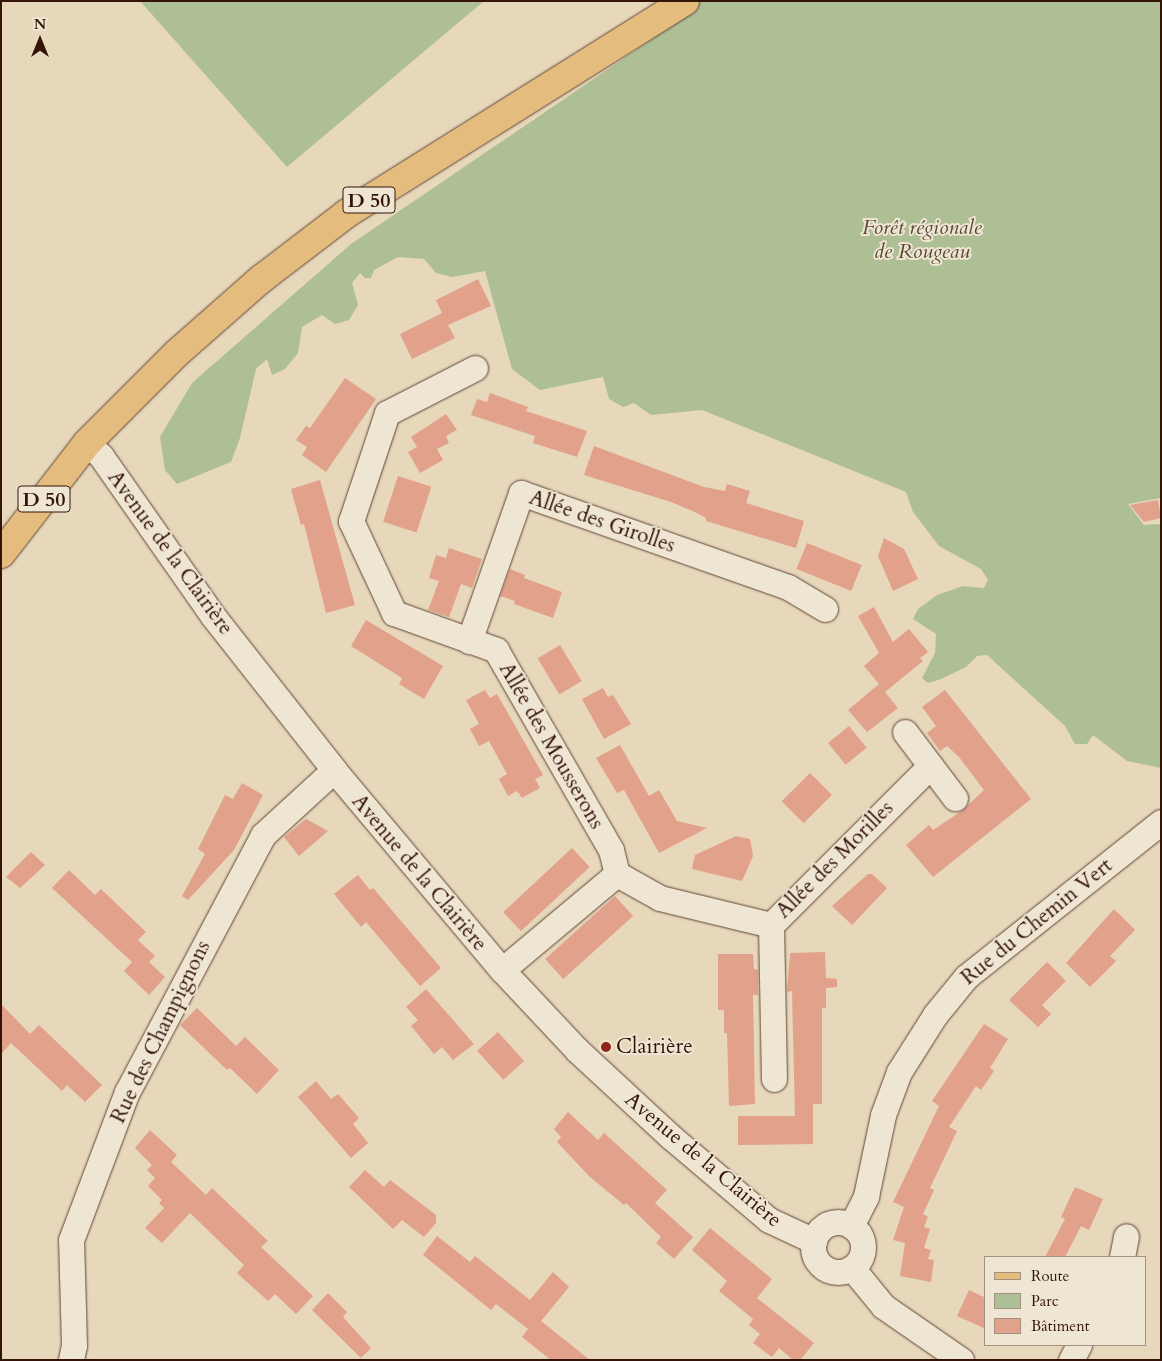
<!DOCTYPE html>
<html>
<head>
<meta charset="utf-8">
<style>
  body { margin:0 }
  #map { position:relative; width:1162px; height:1361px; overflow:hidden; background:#e7d7bb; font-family:Cardo,serif }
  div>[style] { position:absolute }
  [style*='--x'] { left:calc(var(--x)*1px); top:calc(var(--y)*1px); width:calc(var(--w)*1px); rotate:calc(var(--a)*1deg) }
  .green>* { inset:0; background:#aebf96 }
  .building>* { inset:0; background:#e2a18a; transform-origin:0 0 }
  .roads { filter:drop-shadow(0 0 1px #604534) drop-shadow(0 0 1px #604534) }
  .minor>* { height:25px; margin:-12.5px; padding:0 12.5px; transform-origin:12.5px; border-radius:12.5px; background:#efe5d3 }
  .minor>.ring { margin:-12.5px; padding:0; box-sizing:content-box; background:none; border:25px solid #efe5d3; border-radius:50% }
  .primary>* { height:28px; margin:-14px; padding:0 14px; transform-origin:14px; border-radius:14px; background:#e4bc7e }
  .dots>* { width:14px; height:14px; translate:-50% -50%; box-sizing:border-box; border:2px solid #efe5d3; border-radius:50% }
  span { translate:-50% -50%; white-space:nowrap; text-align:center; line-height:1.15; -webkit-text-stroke:4px #efe5d3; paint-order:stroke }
  .shield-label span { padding:1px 4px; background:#efe5d3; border:1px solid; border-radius:4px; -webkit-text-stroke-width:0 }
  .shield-label { font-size:20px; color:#331407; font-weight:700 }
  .park-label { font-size:21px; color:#584732; font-style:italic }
  .street-label { font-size:21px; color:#331407 }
  .poi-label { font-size:21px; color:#331407 }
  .left { translate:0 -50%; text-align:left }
  .frame { position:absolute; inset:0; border:2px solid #331407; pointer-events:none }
  .legend { position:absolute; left:984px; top:1256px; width:162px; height:90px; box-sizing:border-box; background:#efe5d3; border:1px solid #a49181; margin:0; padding:6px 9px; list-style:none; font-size:15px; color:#331407 }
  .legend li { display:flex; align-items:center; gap:10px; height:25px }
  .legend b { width:25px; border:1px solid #a49181 }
  .north { position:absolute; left:15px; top:15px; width:50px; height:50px; -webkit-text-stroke:4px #efe5d3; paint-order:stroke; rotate:0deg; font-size:14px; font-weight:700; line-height:20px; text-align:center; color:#331407 }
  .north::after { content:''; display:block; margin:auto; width:18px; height:22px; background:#331407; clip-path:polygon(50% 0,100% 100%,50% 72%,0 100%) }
</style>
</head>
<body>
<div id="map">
  <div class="green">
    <i style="clip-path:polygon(140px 1px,484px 1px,287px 167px)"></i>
    <i style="clip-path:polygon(695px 1px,1161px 1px,1161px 498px,1128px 504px,1144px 525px,1161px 524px,1161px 768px,1127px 761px,1093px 735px,1087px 744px,1075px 744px,1065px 726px,987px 655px,977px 656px,966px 667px,941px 679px,928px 683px,922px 678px,935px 653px,936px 634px,913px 619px,918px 609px,937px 595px,963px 586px,984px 588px,988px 580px,981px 569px,939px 546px,913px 512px,906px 492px,702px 410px,651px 415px,634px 403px,623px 407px,609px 399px,603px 377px,540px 390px,512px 369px,485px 271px,452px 277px,436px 273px,424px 259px,398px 257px,374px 270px,371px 278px,365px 278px,360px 273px,352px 283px,358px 305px,349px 320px,335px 324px,322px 315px,302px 327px,298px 353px,285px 369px,272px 375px,267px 359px,256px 369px,240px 438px,231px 462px,177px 484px,165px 470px,160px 437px,192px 383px,351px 244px,698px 8px)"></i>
  </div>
  <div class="building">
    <i style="clip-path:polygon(478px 279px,491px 306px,448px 325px,455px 338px,412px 359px,400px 334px,442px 313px,436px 300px)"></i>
    <i style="clip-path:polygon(345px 378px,376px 399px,326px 472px,302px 455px,307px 447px,296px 440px,306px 426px,310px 428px)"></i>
    <i style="clip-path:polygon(490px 393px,528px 407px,526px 411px,587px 431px,577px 457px,533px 443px,535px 436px,471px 415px,477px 399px,487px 402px)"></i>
    <i style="clip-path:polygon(446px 414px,457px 430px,446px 436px,449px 443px,437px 449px,443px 460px,420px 473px,408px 452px,417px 447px,411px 437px)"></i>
    <i style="clip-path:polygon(594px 446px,704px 487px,725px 491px,727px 484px,750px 491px,746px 503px,804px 521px,796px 548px,706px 521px,706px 518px,695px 512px,671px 502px,584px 475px)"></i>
    <i style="left:398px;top:476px;width:35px;height:48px;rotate:18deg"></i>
    <i style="clip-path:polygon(320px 480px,355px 605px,326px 613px,304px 524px,301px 525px,291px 489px)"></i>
    <i style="clip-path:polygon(1158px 500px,1161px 518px,1144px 522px,1130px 505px)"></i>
    <i style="clip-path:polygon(884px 538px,904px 549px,918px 579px,893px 591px,878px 556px)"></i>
    <i style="left:807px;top:543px;width:59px;height:28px;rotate:22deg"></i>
    <i style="clip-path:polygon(449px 548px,482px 559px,472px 588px,461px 584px,449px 617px,428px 610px,439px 581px,429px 578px,436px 555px,446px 558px)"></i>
    <i style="clip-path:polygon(510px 569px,525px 575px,524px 578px,562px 592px,553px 618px,514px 604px,515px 601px,500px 596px)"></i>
    <i style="clip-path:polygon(874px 607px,893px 642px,909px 629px,928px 652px,920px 658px,923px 661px,885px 692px,898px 708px,867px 732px,848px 710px,879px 684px,864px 666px,879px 653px,858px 616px)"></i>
    <i style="clip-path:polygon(366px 620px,443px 666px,424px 699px,399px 684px,402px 678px,351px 646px)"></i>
    <i style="left:560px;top:645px;width:42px;height:26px;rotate:59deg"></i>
    <i style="clip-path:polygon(603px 688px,608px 697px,613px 695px,631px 724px,604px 739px,582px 699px)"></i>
    <i style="clip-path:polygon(485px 690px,490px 698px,497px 694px,543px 775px,535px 779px,540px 788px,522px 798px,517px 791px,508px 796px,499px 779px,507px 774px,489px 741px,479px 746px,470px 729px,479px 724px,466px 700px)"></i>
    <i style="clip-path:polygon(945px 690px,1031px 799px,933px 877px,906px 845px,929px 825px,933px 830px,963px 810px,984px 790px,959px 757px,947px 746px,940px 751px,927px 733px,936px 726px,922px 707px)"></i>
    <i style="left:849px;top:726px;width:28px;height:27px;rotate:51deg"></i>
    <i style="clip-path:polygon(620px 745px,649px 796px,659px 790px,677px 821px,707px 828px,659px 853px,624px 790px,617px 793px,596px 758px)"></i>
    <i style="left:810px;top:773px;width:31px;height:40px;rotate:45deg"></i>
    <i style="clip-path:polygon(242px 783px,263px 795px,234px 850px,188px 900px,182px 896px,205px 854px,198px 849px,225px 795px,233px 799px)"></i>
    <i style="clip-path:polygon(306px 819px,328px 831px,299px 856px,284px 837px)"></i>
    <i style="clip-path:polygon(736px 836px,750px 839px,753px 856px,742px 881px,692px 869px,695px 855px)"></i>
    <i style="left:572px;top:848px;width:26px;height:94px;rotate:47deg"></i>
    <i style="clip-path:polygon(31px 852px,45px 865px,20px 888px,6px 877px)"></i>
    <i style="clip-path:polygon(69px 870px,95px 895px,101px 889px,146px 932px,138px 940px,155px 956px,149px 962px,165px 977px,149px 995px,124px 971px,132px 962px,52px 888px)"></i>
    <i style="clip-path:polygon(868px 874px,872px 874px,887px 888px,852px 925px,832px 906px)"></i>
    <i style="clip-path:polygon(358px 875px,370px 890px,373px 888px,441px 968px,420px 986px,366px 922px,361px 927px,334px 894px)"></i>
    <i style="left:615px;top:896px;width:27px;height:94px;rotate:48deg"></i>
    <i style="clip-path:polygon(1114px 909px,1135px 930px,1110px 956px,1116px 961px,1090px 987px,1066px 963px)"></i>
    <i style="clip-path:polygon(825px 952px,826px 978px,837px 979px,837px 987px,826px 988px,826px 1008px,822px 1008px,822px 1104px,813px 1104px,813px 1144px,738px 1145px,738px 1116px,795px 1116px,792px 991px,787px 992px,790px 953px)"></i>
    <i style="clip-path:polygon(718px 954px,753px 954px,754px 969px,758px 970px,758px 995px,753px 995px,755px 1104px,729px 1106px,727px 1033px,724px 1033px,724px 1010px,718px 1010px)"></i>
    <i style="clip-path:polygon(1047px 962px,1066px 981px,1042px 1005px,1051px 1014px,1038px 1027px,1009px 1000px)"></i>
    <i style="clip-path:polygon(426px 989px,474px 1044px,453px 1060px,442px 1047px,434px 1054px,411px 1026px,418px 1020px,406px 1007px)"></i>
    <i style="clip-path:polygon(1px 1004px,30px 1034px,39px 1025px,102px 1085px,85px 1102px,67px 1085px,62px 1091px,11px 1043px,1px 1054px)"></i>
    <i style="clip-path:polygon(197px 1008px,236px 1046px,245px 1037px,279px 1070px,257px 1094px,230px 1068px,227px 1070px,180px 1025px)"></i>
    <i style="clip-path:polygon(984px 1024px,1008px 1039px,990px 1068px,994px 1071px,981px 1090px,976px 1086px,949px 1127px,957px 1131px,930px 1188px,934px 1190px,923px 1214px,928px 1217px,924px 1227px,930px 1229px,924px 1248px,931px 1250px,928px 1259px,934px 1260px,931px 1282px,900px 1276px,905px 1243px,893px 1240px,904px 1207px,893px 1202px,939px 1106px,932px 1101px)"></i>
    <i style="left:498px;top:1032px;width:39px;height:28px;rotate:48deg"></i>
    <i style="clip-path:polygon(316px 1081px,331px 1099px,338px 1094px,359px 1118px,353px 1124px,368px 1143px,351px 1158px,298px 1097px)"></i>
    <i style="clip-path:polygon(568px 1112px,598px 1140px,604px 1133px,667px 1190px,655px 1203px,693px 1237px,674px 1259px,656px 1243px,661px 1237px,626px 1203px,624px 1205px,590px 1177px,557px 1142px,561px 1137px,554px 1129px)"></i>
    <i style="clip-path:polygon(150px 1130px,177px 1155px,171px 1162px,206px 1195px,212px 1188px,231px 1206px,268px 1241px,261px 1247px,313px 1296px,296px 1314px,275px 1294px,268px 1301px,237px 1273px,244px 1265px,190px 1213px,162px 1243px,145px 1228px,164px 1208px,159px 1203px,162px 1200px,148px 1186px,155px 1178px,147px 1170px,152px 1165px,135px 1148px)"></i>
    <i style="clip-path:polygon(365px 1170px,384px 1187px,390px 1180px,436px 1215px,436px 1223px,424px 1237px,402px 1220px,393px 1229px,349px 1187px)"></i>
    <i style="clip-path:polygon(1075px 1187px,1103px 1199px,1089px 1230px,1081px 1226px,1065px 1257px,1045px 1257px,1065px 1219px,1061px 1217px)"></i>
    <i style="clip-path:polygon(710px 1228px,772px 1279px,757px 1298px,814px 1343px,800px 1360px,793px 1360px,779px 1348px,772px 1357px,753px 1343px,760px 1334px,749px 1325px,753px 1319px,719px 1291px,727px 1281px,692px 1250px)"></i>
    <i style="clip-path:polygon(437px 1236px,470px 1262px,475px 1256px,530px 1300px,553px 1272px,569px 1287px,541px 1321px,590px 1360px,551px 1360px,522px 1337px,528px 1329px,496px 1304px,491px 1310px,423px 1255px)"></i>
    <i style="clip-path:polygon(969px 1290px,986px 1298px,986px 1329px,957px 1316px)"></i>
    <i style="clip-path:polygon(328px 1293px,347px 1312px,343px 1317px,371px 1348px,361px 1358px,312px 1310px)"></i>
  </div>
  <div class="roads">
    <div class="minor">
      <i style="--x:475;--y:368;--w:99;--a:152.9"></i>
      <i style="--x:387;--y:413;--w:114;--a:108.4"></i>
      <i style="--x:351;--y:521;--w:102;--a:64.9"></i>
      <i style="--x:394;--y:613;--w:109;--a:19.9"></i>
      <i style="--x:496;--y:650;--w:231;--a:60.1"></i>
      <i style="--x:611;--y:850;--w:25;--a:76"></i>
      <i style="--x:87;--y:443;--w:19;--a:43"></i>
      <i style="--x:101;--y:456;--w:195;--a:55"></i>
      <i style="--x:213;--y:616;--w:196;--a:51.8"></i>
      <i style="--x:334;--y:770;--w:261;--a:50"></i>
      <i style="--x:502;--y:970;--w:110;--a:46.8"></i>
      <i style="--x:577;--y:1050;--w:128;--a:42.8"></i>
      <i style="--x:671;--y:1137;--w:128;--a:40.3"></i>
      <i style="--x:769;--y:1220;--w:50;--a:25"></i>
      <i style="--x:469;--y:641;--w:157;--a:-70.6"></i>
      <i style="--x:521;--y:493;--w:283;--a:19.4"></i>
      <i style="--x:788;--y:587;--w:43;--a:30.7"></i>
      <i style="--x:905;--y:732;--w:83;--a:52.9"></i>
      <i style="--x:771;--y:925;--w:154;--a:88.9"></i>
      <i style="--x:502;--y:970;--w:150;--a:-39.9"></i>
      <i style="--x:617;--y:874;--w:49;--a:29.2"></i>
      <i style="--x:660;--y:898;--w:114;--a:13.7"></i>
      <i style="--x:771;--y:925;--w:225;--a:-45"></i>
      <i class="ring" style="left:813px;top:1222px;width:25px;height:25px"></i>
      <i style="--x:851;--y:1226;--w:34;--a:-63"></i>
      <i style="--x:866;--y:1196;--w:83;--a:-78.1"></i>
      <i style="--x:883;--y:1115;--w:46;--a:-69.6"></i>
      <i style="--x:899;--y:1072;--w:67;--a:-57.7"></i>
      <i style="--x:935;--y:1015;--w:49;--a:-50.8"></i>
      <i style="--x:966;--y:977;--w:249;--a:-38.5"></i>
      <i style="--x:1122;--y:1257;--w:21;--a:-79"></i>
      <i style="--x:852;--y:1268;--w:49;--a:50.8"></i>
      <i style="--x:883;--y:1306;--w:95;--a:34.7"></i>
      <i style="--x:71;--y:1360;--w:15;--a:-79"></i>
      <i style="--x:74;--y:1345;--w:105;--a:-91.6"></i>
      <i style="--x:71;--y:1240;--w:158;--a:-69.3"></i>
      <i style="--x:127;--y:1092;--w:291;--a:-62.1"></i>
      <i style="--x:263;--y:835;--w:96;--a:-42.5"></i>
      <i style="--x:1071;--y:1360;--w:17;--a:-62"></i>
    </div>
    <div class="primary">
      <i style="--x:1;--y:554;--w:140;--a:-52.2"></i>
      <i style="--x:87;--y:443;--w:127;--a:-45"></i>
      <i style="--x:177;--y:353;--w:112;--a:-41.4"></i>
      <i style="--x:261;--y:279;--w:107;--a:-37.4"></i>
      <i style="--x:346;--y:214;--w:400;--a:-32.1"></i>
    </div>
  </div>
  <div class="dots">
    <i style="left:606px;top:1047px;background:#8f2418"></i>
  </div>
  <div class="shield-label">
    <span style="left:369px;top:200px">D 50</span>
    <span style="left:44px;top:499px">D 50</span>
  </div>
  <div class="park-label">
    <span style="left:922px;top:240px">Forêt régionale<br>de Rougeau</span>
  </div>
  <div class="street-label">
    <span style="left:602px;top:522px;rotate:19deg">Allée des Girolles</span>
    <span style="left:170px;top:553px;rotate:54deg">Avenue de la Clairière</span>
    <span style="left:551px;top:746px;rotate:60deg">Allée des Mousserons</span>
    <span style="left:835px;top:860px;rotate:-45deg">Allée des Morilles</span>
    <span style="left:419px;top:873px;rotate:50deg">Avenue de la Clairière</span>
    <span style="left:1037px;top:922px;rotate:-39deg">Rue du Chemin Vert</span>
    <span style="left:161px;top:1032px;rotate:-64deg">Rue des Champignons</span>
    <span style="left:703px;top:1160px;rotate:40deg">Avenue de la Clairière</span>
  </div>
  <div class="poi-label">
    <span class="left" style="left:616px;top:1047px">Clairière</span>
  </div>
  <div class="frame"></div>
  <ul class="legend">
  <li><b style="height:6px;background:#e4bc7e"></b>Route</li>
  <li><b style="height:14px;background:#aebf96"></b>Parc</li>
  <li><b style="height:14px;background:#e2a18a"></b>Bâtiment</li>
  </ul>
  <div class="north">N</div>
</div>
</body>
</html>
